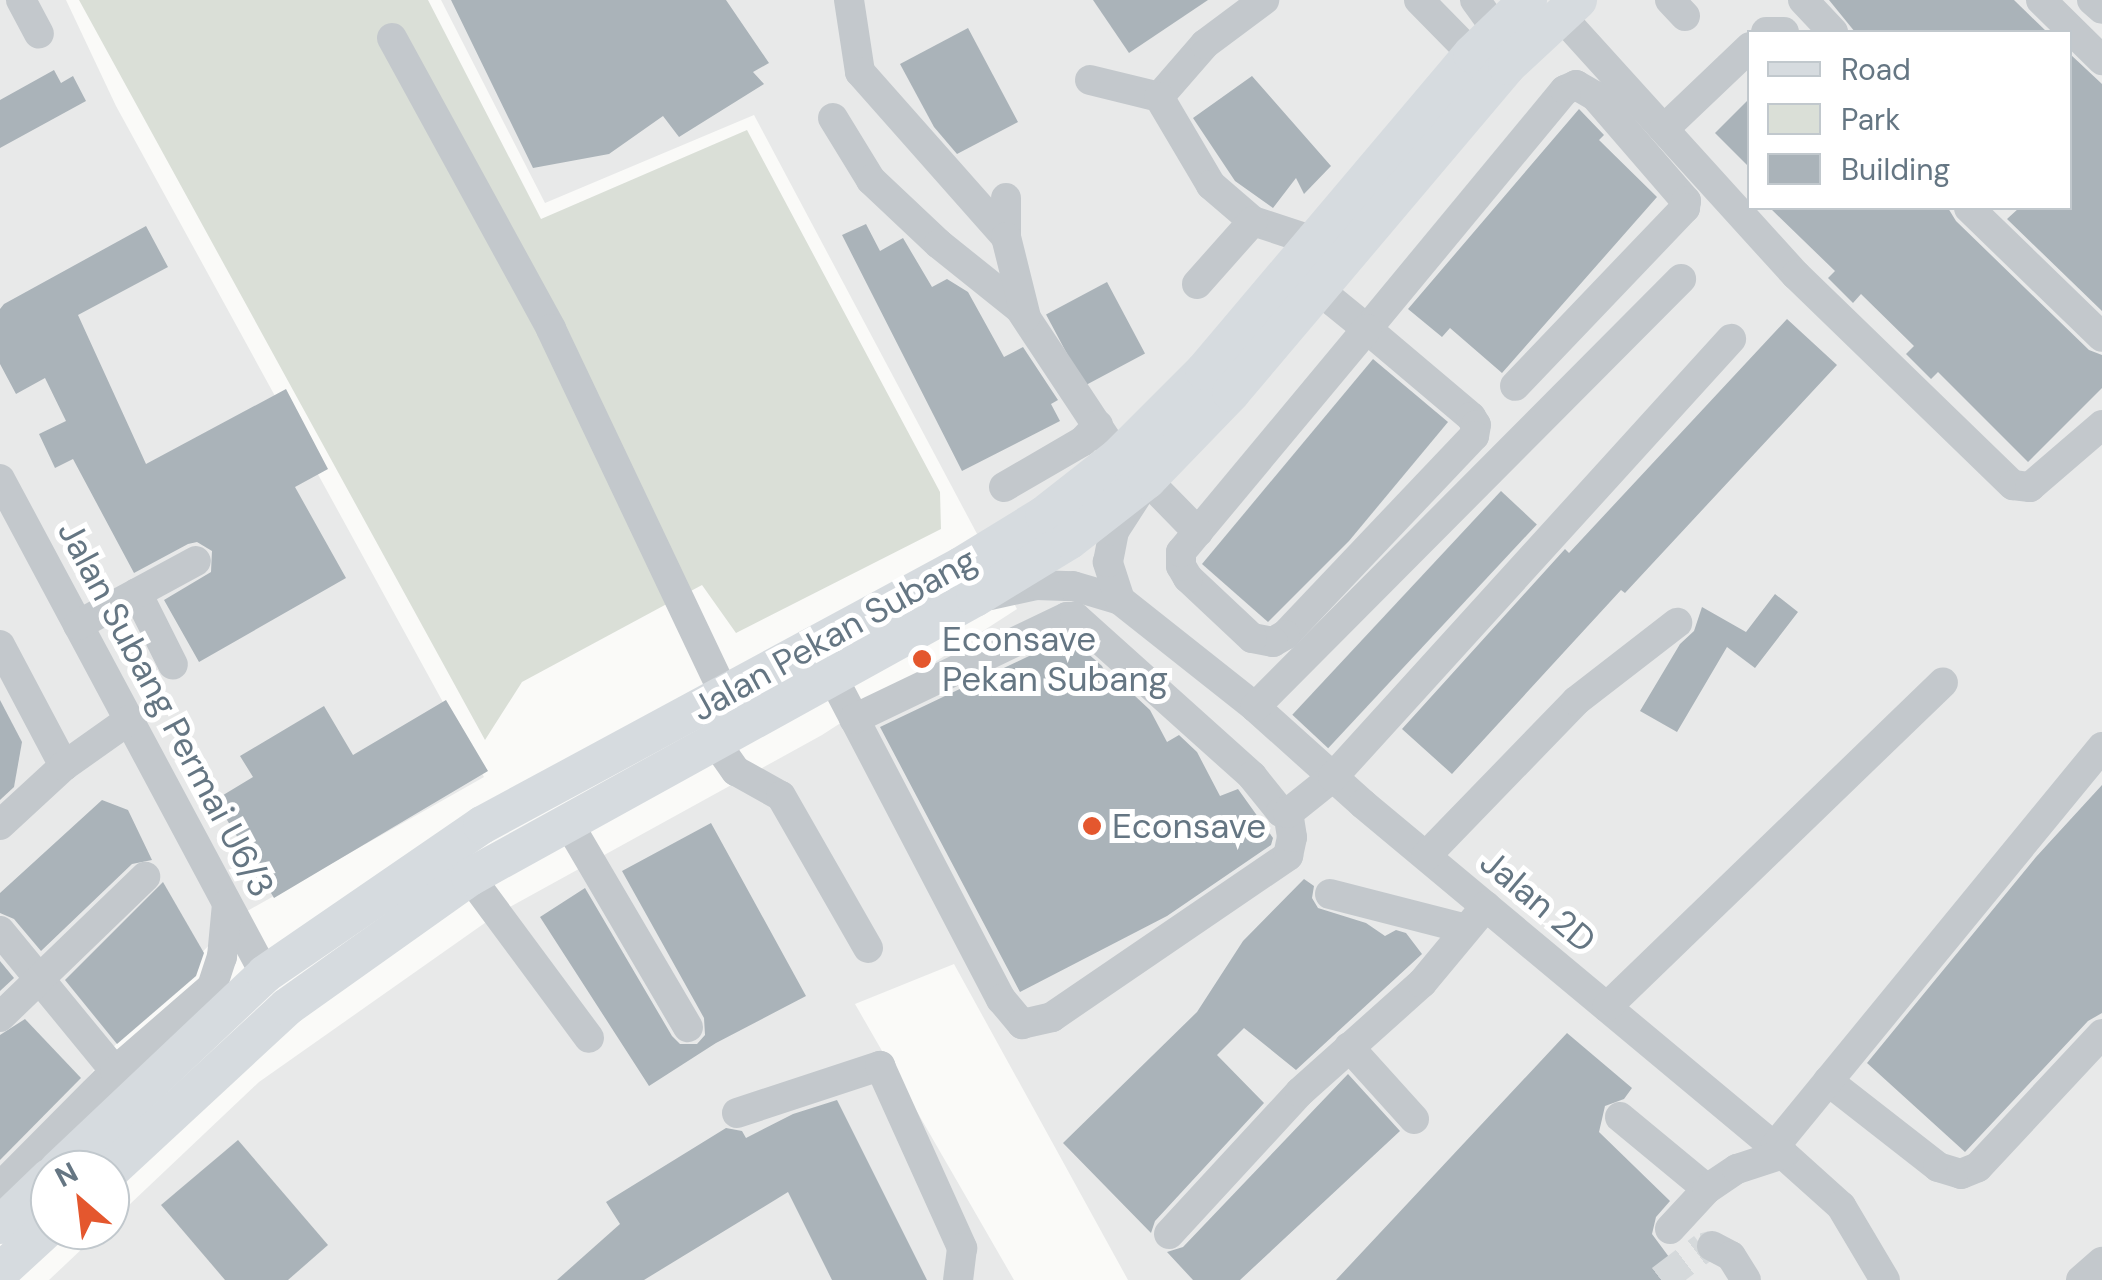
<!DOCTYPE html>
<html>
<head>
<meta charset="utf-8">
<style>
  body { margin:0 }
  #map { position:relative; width:2102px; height:1280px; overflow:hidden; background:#fafaf8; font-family:"DM Sans",sans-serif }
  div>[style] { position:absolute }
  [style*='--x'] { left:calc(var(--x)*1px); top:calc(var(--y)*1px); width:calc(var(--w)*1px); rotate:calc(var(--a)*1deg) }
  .built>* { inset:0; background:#e8e9e9 }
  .green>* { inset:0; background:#dadfd7 }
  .building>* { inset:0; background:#aab3b9; transform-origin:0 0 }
  .minor-tunnel>* { height:30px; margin-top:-15px; transform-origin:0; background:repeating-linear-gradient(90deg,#d5d9db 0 30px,transparent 0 45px) }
  .minor>* { height:30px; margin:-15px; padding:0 15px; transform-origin:15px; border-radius:15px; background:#c3c8cc }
  .major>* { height:38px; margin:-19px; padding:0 19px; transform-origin:19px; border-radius:19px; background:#d6dbdf }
  .dots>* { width:28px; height:28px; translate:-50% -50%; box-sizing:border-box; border:5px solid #fff; border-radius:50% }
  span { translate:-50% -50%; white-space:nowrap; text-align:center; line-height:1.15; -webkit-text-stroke:10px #fff; paint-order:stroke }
  .street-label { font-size:35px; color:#657683 }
  .poi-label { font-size:35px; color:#657683 }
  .left { translate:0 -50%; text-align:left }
  .legend { position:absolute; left:1747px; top:30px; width:325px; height:180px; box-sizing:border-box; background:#fff; border:2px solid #c1c8cd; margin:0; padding:12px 18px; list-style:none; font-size:30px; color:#657683 }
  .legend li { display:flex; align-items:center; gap:20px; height:50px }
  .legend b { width:50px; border:2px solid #c1c8cd }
  .north { position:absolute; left:30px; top:1150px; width:100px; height:100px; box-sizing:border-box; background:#fff; border:2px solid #c1c8cd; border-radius:50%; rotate:332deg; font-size:28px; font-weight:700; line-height:40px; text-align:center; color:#657683 }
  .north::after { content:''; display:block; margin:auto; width:35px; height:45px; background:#e4572e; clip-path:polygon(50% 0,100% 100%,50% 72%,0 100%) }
</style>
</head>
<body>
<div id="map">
  <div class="built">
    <i style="clip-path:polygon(0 0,66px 0,116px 106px,484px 777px,235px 918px,129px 1029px,0 1180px)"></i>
    <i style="clip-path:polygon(evenodd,441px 0,2102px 0,2102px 1280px,1128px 1280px,954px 964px,855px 1004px,1014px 1280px,49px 1280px,102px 1230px,110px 1230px,110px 1223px,259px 1082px,499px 913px,822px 735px,1017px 609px,754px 115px,545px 203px,441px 0,1750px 32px,2070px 32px,2070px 208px,1750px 208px,1750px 32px)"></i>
  </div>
  <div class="green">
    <i style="clip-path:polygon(79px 0,428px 0,541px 219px,747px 130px,940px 492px,941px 529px,736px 633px,702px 585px,522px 682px,485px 740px)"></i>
  </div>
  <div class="building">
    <i style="clip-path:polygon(451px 0,726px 0,769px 63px,753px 72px,764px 84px,679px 137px,663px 116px,609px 154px,533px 168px)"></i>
    <i style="clip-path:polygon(1093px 0,1208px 0,1129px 53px)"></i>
    <i style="clip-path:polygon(1829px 0,2014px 0,2047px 32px,1855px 32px)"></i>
    <i style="clip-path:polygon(968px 28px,1018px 122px,957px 154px,934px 127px,900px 64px)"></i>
    <i style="clip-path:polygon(2070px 54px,2102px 84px,2102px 311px,2007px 219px,2019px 208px,2070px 208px)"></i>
    <i style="clip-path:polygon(54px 70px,61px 83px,73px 76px,86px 101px,0 148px,0 100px)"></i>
    <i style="clip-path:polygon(1252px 76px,1331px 166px,1304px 194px,1296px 178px,1273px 208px,1235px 181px,1193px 118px)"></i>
    <i style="clip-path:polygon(1750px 98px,1750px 168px,1715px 133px)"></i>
    <i style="clip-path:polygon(1579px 109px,1604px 135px,1599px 140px,1657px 197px,1502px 373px,1450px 328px,1442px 337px,1408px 309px)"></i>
    <i style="clip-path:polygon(1770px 208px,1948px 208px,1956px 221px,2089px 350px,2102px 355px,2102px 388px,2028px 462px,1938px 372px,1931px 379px,1906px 354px,1914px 346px,1861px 294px,1853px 303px,1828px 278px,1835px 271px)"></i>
    <i style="clip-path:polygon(866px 224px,880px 251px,903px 238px,932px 287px,947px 279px,968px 292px,1004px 357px,1023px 347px,1058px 400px,1051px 404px,1060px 421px,962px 471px,842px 235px)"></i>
    <i style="clip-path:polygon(146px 226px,168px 267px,78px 315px,146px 464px,286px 389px,328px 469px,295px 487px,346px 578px,199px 662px,164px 600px,211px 572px,212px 551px,197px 542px,188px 544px,134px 573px,73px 459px,55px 468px,39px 434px,66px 421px,45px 378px,16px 394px,0 364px,0 309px,4px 304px)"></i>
    <i style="left:1107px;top:282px;width:81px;height:69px;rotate:62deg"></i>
    <i style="clip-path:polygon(1787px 319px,1837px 365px,1625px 593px,1621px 590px,1452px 774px,1402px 729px,1565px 549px,1569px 553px)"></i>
    <i style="clip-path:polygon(1373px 359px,1448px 422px,1349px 541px,1268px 622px,1202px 564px)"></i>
    <i style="left:1501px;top:491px;width:49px;height:306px;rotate:43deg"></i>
    <i style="clip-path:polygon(1775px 594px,1798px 612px,1755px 668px,1727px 647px,1677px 732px,1640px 711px,1680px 644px,1694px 631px,1702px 607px,1746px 632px)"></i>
    <i style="clip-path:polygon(1069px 637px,1102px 666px,1112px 686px,1120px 682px,1150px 710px,1167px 742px,1179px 735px,1197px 752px,1220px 796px,1238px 789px,1273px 838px,1271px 845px,1167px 916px,1020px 992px,880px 727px)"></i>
    <i style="clip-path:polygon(0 700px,22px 742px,14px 787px,0 800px)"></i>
    <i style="clip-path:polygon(446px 700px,488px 771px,274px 898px,215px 800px,253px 777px,240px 756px,324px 706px,353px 755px)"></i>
    <i style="clip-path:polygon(2102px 785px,2102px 1013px,2088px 1021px,1965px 1152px,1867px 1063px,2036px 857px)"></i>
    <i style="clip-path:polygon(102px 800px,128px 810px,152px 860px,132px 864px,41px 951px,14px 919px,0 913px,0 893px)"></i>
    <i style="clip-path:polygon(711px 823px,806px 996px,716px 1043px,649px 1086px,540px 917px,585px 888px,672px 1036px,680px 1044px,697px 1044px,705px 1035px,704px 1018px,622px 871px)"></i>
    <i style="clip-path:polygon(1304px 879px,1314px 886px,1312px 898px,1318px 908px,1366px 923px,1385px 936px,1396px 930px,1406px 933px,1422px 954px,1296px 1070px,1244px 1028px,1217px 1055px,1264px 1103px,1155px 1221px,1151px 1233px,1063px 1143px,1197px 1012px,1243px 941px)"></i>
    <i style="clip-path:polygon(163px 882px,204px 953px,196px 976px,117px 1044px,65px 980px)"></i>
    <i style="clip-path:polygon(0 961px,14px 978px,0 991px)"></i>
    <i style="clip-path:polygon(25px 1019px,81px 1078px,0 1160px,0 1035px)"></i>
    <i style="clip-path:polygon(1567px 1033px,1632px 1088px,1624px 1099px,1605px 1106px,1599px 1132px,1670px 1201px,1656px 1217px,1652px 1234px,1686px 1280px,1336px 1280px)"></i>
    <i style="clip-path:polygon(1348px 1074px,1400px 1131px,1240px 1280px,1193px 1280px,1167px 1252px,1183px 1247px)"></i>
    <i style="clip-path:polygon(837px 1100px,927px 1280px,832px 1280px,788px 1192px,644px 1280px,557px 1280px,620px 1224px,606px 1202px,726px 1128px,742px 1131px,746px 1138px,793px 1114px)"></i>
    <i style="clip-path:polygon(238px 1140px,328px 1245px,288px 1280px,225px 1280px,161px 1205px)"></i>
  </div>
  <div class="minor-tunnel">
    <i style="--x:1661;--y:1280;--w:53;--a:-37.3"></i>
    <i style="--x:1703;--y:1248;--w:9;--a:-13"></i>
  </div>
  <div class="minor">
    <i style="--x:21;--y:0;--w:38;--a:62"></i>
    <i style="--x:849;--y:0;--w:73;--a:81.3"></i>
    <i style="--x:860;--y:72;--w:220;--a:48.5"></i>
    <i style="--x:1419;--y:0;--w:76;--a:45.5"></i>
    <i style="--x:1475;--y:0;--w:37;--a:54"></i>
    <i style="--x:1670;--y:0;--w:22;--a:47"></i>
    <i style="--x:1803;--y:0;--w:44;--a:46.8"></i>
    <i style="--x:2041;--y:0;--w:86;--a:44.5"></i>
    <i style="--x:2092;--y:0;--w:13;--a:42"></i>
    <i style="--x:1561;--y:16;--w:350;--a:47.8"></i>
    <i style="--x:1796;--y:275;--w:302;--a:44.1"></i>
    <i style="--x:2013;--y:485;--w:17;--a:7"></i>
    <i style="--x:2030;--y:487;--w:95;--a:-40.7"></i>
    <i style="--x:1766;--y:32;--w:18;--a:0"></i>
    <i style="--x:392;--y:38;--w:332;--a:61.3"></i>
    <i style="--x:551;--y:329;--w:405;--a:64.6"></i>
    <i style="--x:1090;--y:80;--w:71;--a:13.8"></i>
    <i style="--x:1159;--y:97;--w:70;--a:-49"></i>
    <i style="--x:1205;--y:44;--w:74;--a:-36.7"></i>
    <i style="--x:1159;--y:97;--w:102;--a:59.4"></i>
    <i style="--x:1211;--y:185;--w:55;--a:40.6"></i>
    <i style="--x:1253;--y:221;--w:64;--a:18.2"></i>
    <i style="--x:833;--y:118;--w:73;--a:58.5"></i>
    <i style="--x:871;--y:180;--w:93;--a:43.3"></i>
    <i style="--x:939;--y:244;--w:104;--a:38.7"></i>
    <i style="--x:1020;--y:309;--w:178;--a:56.5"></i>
    <i style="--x:1664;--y:129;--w:119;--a:-43.6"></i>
    <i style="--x:1006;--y:198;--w:39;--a:90"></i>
    <i style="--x:1006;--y:237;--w:82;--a:76"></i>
    <i style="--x:1969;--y:208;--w:185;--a:44.1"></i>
    <i style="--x:1197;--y:284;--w:84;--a:-48.4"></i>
    <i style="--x:1319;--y:290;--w:62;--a:39.1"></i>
    <i style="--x:1367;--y:329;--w:310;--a:-50.4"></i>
    <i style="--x:1565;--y:90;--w:12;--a:-24"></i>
    <i style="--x:1576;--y:85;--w:22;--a:30"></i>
    <i style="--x:1595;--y:96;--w:139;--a:49.1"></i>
    <i style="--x:1686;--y:201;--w:7;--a:98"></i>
    <i style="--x:1685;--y:208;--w:246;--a:133.7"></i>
    <i style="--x:1367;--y:329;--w:136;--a:40.2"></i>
    <i style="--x:1471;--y:417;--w:9;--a:58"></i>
    <i style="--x:1476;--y:425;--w:11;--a:100"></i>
    <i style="--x:1474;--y:436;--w:274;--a:133.5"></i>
    <i style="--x:1285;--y:635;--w:14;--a:150"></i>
    <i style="--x:1273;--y:642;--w:21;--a:-169"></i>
    <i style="--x:1252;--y:638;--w:88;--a:-136.8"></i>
    <i style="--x:1188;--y:578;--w:14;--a:-120"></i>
    <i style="--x:1181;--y:566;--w:14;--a:-90"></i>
    <i style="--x:1181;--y:552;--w:290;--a:-50.2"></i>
    <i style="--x:0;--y:479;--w:561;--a:61.84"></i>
    <i style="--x:1004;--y:487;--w:91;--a:-30.2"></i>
    <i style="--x:1083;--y:441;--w:22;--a:-47"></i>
    <i style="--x:137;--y:593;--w:80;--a:63.4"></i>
    <i style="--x:990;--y:595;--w:47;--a:-12.3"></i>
    <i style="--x:1036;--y:585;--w:37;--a:2"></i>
    <i style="--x:1073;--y:586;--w:49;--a:16.6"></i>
    <i style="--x:1120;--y:600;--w:172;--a:38.4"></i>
    <i style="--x:1255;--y:707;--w:145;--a:41.9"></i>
    <i style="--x:1363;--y:804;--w:547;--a:39.81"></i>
    <i style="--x:1783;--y:1154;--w:78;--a:41.9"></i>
    <i style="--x:1841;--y:1206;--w:86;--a:59.3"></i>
    <i style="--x:1120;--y:600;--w:40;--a:-108"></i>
    <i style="--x:1108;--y:562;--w:32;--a:-79"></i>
    <i style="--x:1114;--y:531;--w:61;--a:-57.1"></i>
    <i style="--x:1147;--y:480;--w:73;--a:45.6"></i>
    <i style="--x:78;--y:625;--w:134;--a:-28.5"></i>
    <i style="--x:0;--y:645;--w:137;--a:62.1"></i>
    <i style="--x:832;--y:676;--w:365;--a:62.4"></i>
    <i style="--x:1001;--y:999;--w:33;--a:50"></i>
    <i style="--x:1022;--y:1024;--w:31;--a:-13"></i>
    <i style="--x:1052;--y:1017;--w:286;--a:-34.3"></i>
    <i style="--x:1288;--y:856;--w:19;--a:-78"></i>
    <i style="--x:1292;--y:837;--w:24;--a:-99"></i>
    <i style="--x:1255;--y:707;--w:604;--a:-45.13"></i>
    <i style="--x:854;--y:719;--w:236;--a:-25.6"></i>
    <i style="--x:1067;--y:617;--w:8;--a:0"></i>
    <i style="--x:1075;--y:617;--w:238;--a:41.9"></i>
    <i style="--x:1252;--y:776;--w:46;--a:51.1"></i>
    <i style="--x:1281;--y:812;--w:7;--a:8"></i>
    <i style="--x:1288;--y:813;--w:58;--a:-38.7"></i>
    <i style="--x:1333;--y:777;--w:592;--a:-47.74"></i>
    <i style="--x:714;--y:740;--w:38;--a:55"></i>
    <i style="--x:736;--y:771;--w:51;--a:29.1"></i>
    <i style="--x:781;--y:796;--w:175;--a:60.2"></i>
    <i style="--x:567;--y:821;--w:239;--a:59.6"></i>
    <i style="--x:0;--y:825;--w:87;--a:-42.7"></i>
    <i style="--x:64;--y:766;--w:80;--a:-35.3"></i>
    <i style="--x:1426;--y:856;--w:216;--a:-45.9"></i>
    <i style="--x:1576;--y:701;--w:128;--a:-37.7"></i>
    <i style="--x:470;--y:877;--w:200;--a:53.5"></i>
    <i style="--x:1330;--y:894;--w:140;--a:14.4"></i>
    <i style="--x:0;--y:931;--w:181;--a:50.6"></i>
    <i style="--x:1607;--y:1007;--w:467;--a:-44"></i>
    <i style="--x:0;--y:1017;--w:202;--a:-44"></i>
    <i style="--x:1349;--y:1047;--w:97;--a:47.9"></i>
    <i style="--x:1828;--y:1081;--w:140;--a:38"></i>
    <i style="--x:1938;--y:1167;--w:24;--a:17"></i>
    <i style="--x:1961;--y:1174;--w:18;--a:-22"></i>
    <i style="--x:1978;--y:1167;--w:182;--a:-47"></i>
    <i style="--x:737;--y:1113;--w:151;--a:-18.2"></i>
    <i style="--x:880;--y:1066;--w:200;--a:65.7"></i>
    <i style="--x:962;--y:1248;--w:32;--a:97"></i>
    <i style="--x:1620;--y:1117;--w:113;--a:39.6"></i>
    <i style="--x:1775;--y:1146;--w:516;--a:-50.66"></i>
    <i style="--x:0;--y:1187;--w:163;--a:-45.2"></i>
    <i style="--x:115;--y:1071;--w:128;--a:-40.9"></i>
    <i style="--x:212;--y:987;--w:32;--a:-72"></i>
    <i style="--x:222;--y:957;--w:53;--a:-84.6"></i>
    <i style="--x:1670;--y:1229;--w:54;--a:-47.2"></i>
    <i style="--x:1707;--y:1189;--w:36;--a:-34"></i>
    <i style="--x:1737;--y:1169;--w:48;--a:-18.1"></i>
    <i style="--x:1169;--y:1234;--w:193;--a:-47.3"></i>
    <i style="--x:1300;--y:1092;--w:164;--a:-41.8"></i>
    <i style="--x:1422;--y:983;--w:100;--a:-50.3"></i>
    <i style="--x:1712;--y:1246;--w:21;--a:28"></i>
    <i style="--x:1731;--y:1256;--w:28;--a:58"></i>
    <i style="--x:2081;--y:1280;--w:28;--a:-41"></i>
  </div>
  <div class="major">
    <i style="--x:58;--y:1170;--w:285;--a:-43.4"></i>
    <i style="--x:265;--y:974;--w:263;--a:-34.5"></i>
    <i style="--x:482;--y:825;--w:545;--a:-28.4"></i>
    <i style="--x:961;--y:566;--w:97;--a:-31.6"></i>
    <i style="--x:1044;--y:515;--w:94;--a:-38.1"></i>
    <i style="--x:1118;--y:457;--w:122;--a:-45"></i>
    <i style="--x:1204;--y:371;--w:415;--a:-49.8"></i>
    <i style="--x:1472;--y:54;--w:78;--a:-44"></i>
    <i style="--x:110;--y:1171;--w:241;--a:-42.8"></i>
    <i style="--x:287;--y:1007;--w:224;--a:-35.4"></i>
    <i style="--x:470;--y:877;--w:577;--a:-28.92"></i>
    <i style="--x:975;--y:598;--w:111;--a:-31.4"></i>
    <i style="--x:1070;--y:540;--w:98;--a:-37.9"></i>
    <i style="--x:1147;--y:480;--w:121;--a:-46"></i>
    <i style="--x:1231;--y:393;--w:428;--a:-49.8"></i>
    <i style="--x:1507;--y:66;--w:97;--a:-42.9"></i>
    <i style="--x:0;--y:1225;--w:69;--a:-43.8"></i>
    <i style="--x:0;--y:1272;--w:68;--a:-42.6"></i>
  </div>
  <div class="dots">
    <i style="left:922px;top:659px;background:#e4572e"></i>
    <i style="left:1092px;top:826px;background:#e4572e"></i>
  </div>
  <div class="street-label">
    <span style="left:834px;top:634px;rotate:-29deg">Jalan Pekan Subang</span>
    <span style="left:166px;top:709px;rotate:62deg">Jalan Subang Permai U6/3</span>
    <span style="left:1538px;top:901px;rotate:40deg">Jalan 2D</span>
  </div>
  <div class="poi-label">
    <span class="left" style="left:942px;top:659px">Econsave<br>Pekan Subang</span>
    <span class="left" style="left:1112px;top:826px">Econsave</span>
  </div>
  <ul class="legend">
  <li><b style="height:12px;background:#d6dbdf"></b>Road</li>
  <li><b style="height:28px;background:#dadfd7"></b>Park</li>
  <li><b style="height:28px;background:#aab3b9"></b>Building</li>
  </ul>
  <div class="north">N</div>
</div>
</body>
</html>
